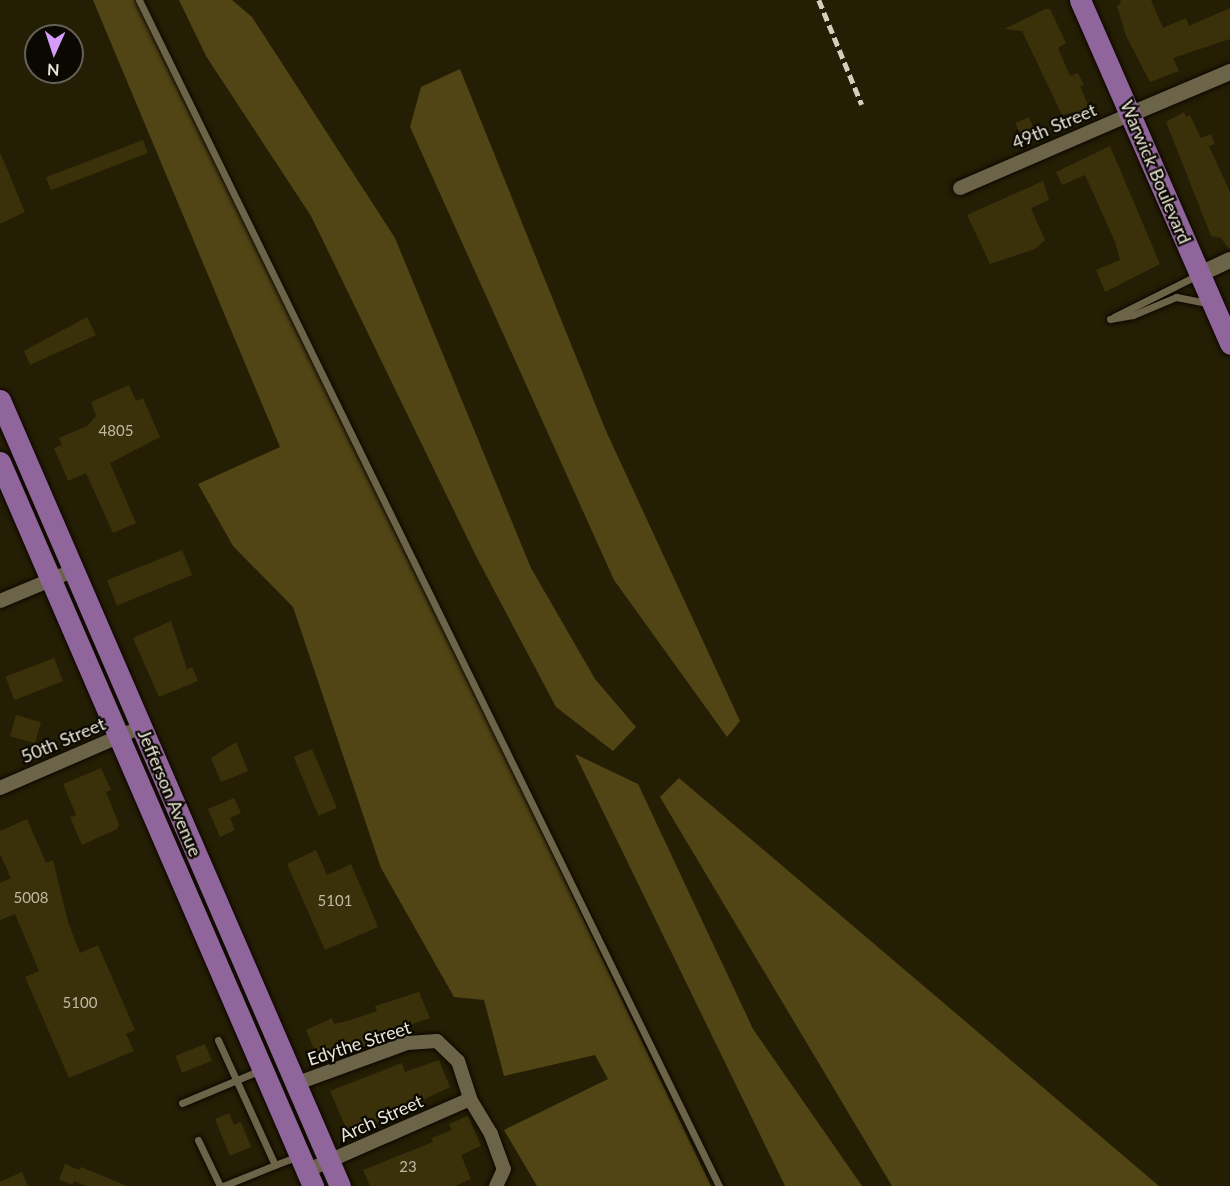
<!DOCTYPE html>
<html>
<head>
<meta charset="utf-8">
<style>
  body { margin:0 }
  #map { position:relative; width:1230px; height:1186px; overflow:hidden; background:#241e04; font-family:Lato,sans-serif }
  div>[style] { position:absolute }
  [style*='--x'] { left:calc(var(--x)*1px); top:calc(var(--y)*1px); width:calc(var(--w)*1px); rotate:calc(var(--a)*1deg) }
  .green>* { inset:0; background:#514515 }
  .building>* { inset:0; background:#3a310a; transform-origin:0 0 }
  .roads { filter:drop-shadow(0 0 2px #0d0700) drop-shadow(0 0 2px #0d0700) }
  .service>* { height:7px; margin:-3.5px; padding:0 3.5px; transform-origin:3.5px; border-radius:3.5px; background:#6b6449 }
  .minor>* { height:14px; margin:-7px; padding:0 7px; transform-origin:7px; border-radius:7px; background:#6b6449 }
  .tertiary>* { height:16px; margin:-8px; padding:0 8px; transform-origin:8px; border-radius:8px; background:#6b6449 }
  .primary>* { height:21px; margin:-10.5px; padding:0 10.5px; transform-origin:10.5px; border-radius:10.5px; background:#90659b }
  .rail>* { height:4.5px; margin-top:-2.25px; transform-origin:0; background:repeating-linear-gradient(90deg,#d3cfbe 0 9px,transparent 0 13.5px) }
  span { translate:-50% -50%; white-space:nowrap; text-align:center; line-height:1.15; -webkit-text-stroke:4.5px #0b0802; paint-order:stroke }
  .number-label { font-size:15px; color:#bfbaa4 }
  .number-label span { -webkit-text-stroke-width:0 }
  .street-label { font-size:18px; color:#ebe7d8 }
  .north { position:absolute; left:24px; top:24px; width:60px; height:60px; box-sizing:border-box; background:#0b0802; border:2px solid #656158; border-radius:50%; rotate:183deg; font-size:16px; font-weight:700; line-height:24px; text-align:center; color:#ebe7d8 }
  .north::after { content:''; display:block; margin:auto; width:21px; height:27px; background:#d59cfb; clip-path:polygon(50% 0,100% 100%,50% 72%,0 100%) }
</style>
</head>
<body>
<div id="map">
  <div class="green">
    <i style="clip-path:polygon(93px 0,144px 0,711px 1186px,537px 1186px,504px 1130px,608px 1079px,595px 1055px,504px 1076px,484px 1000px,454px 997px,381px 868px,293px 607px,233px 546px,198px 484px,280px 447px)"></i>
    <i style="clip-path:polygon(179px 0,232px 0,252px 17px,395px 238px,531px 568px,595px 679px,636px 727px,613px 751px,556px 707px,476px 556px,311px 216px,206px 56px)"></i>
    <i style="clip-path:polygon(460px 69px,606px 431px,740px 721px,727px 737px,614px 580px,410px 127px,421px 87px)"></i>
    <i style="clip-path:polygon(575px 754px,638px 784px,753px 1029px,862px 1186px,785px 1186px)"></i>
    <i style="clip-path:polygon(679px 778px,1159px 1186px,892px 1186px,660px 797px)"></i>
  </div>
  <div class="building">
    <i style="clip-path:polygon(1120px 0,1151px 0,1163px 28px,1186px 18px,1189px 26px,1230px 8px,1230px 39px,1173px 58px,1179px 71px,1150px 82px,1126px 36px,1117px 6px,1121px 3px)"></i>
    <i style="clip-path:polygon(1045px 9px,1050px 9px,1066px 43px,1058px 48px,1070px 76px,1078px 73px,1084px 85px,1080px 86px,1090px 110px,1076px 116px,1074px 112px,1062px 115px,1022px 31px,1004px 29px)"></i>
    <i style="clip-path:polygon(1184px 112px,1186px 117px,1190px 115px,1201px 138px,1211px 134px,1215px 144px,1209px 146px,1230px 192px,1230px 250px,1221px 238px,1211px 236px,1166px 122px)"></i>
    <i style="left:1029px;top:117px;width:15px;height:15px;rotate:67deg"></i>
    <i style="left:143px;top:140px;width:14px;height:104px;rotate:69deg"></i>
    <i style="clip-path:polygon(1110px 146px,1160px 264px,1105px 292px,1096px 270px,1120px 260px,1115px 242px,1085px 175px,1062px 185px,1056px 172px)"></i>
    <i style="clip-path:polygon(0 152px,25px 212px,0 224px)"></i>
    <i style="clip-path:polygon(1043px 181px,1049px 200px,1031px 208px,1045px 240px,1035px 249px,990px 264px,967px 215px)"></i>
    <i style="clip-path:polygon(87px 317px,96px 335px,30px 365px,24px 351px)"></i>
    <i style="clip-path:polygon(129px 385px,136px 401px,143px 398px,160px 437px,110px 463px,136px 523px,113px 533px,86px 473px,68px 481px,54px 448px,62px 445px,59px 438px,87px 426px,96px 416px,91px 402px)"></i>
    <i style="left:182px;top:550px;width:27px;height:81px;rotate:68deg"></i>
    <i style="clip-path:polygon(171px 621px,187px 669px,192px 667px,198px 681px,159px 697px,133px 638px)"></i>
    <i style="left:54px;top:658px;width:25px;height:52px;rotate:69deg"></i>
    <i style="left:16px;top:715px;width:26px;height:22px;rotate:16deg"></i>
    <i style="clip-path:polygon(236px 742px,248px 771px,221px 782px,211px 758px)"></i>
    <i style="left:312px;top:749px;width:64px;height:20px;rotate:67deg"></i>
    <i style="clip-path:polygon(101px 768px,111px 790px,106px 792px,119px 824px,117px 829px,82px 845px,70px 817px,76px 815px,63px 784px)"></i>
    <i style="clip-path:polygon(234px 798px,241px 813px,230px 818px,235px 830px,220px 837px,208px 809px)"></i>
    <i style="clip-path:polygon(27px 819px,46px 863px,53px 860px,68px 922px,80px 953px,98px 945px,135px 1030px,126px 1034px,134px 1051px,69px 1078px,25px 977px,39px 971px,15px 914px,0 920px,0 883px,11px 878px,0 854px,0 831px)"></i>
    <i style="clip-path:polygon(316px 850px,327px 875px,351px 864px,378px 927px,325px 950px,287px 864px)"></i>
    <i style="clip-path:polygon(419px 992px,430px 1018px,392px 1031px,394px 1037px,359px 1049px,356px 1042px,318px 1059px,306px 1030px,332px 1018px,334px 1024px,354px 1019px,377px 1011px,375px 1006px)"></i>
    <i style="left:205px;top:1044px;width:18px;height:32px;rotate:68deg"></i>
    <i style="clip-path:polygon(439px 1060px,450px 1087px,349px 1135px,330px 1091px,402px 1063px,405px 1072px)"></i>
    <i style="clip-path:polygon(229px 1113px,234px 1125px,241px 1122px,251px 1147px,230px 1156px,215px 1119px)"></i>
    <i style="clip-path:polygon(468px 1116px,481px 1146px,461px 1155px,471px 1179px,455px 1186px,370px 1186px,363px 1170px,433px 1142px,432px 1138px,452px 1130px,449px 1124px)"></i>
    <i style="clip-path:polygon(65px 1164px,79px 1170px,81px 1167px,127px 1186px,86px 1186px,74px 1181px,72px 1185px,59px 1179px)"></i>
    <i style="clip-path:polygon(22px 1172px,28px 1186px,0 1186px,0 1182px)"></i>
  </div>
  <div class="roads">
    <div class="service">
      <i style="--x:139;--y:0;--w:1320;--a:63.94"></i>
      <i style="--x:1114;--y:317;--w:94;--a:-26.6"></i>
      <i style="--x:1110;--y:319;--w:23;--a:-10"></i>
      <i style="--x:1133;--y:315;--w:47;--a:-22.7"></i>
      <i style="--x:1176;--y:297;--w:33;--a:11"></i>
      <i style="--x:218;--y:1040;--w:137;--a:65.5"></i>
      <i style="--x:275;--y:1165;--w:25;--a:-21"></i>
      <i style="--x:182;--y:1103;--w:86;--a:-22.7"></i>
      <i style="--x:198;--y:1140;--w:51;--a:64.4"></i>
      <i style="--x:223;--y:1186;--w:56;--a:-22"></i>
    </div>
    <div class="minor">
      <i style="--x:960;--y:188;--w:186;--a:-23.4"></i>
      <i style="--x:0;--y:601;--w:80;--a:-22.7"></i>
      <i style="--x:0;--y:788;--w:154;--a:-23.4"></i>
      <i style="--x:295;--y:1084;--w:119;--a:-20.1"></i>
      <i style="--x:407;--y:1043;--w:30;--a:-4"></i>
      <i style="--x:437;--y:1041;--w:29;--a:44"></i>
      <i style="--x:458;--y:1061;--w:40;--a:72"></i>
      <i style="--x:470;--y:1099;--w:41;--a:59"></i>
      <i style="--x:491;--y:1134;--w:37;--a:70"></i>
      <i style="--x:504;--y:1169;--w:19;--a:115"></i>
      <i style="--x:306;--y:1171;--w:179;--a:-23.7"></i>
    </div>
    <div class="tertiary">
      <i style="--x:1131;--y:114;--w:108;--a:-23"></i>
      <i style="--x:1200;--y:274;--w:33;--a:-25"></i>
    </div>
    <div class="primary">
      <i style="--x:1080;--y:0;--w:375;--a:66.4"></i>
      <i style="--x:0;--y:400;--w:856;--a:66.61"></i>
      <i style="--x:0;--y:462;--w:789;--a:66.62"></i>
    </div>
  </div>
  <div class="rail">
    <i style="--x:819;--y:0;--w:113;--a:67.7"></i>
  </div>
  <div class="number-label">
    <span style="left:116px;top:431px">4805</span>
    <span style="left:31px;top:898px">5008</span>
    <span style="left:335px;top:901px">5101</span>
    <span style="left:80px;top:1003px">5100</span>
    <span style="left:408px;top:1167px">23</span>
  </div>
  <div class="street-label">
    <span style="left:1054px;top:126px;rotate:-23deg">49th Street</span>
    <span style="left:1156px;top:172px;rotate:67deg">Warwick Boulevard</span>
    <span style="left:63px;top:740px;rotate:-23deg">50th Street</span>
    <span style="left:170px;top:793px;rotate:67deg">Jefferson Avenue</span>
    <span style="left:359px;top:1043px;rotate:-18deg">Edythe Street</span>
    <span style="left:381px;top:1118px;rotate:-24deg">Arch Street</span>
  </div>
  <div class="north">N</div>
</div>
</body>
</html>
